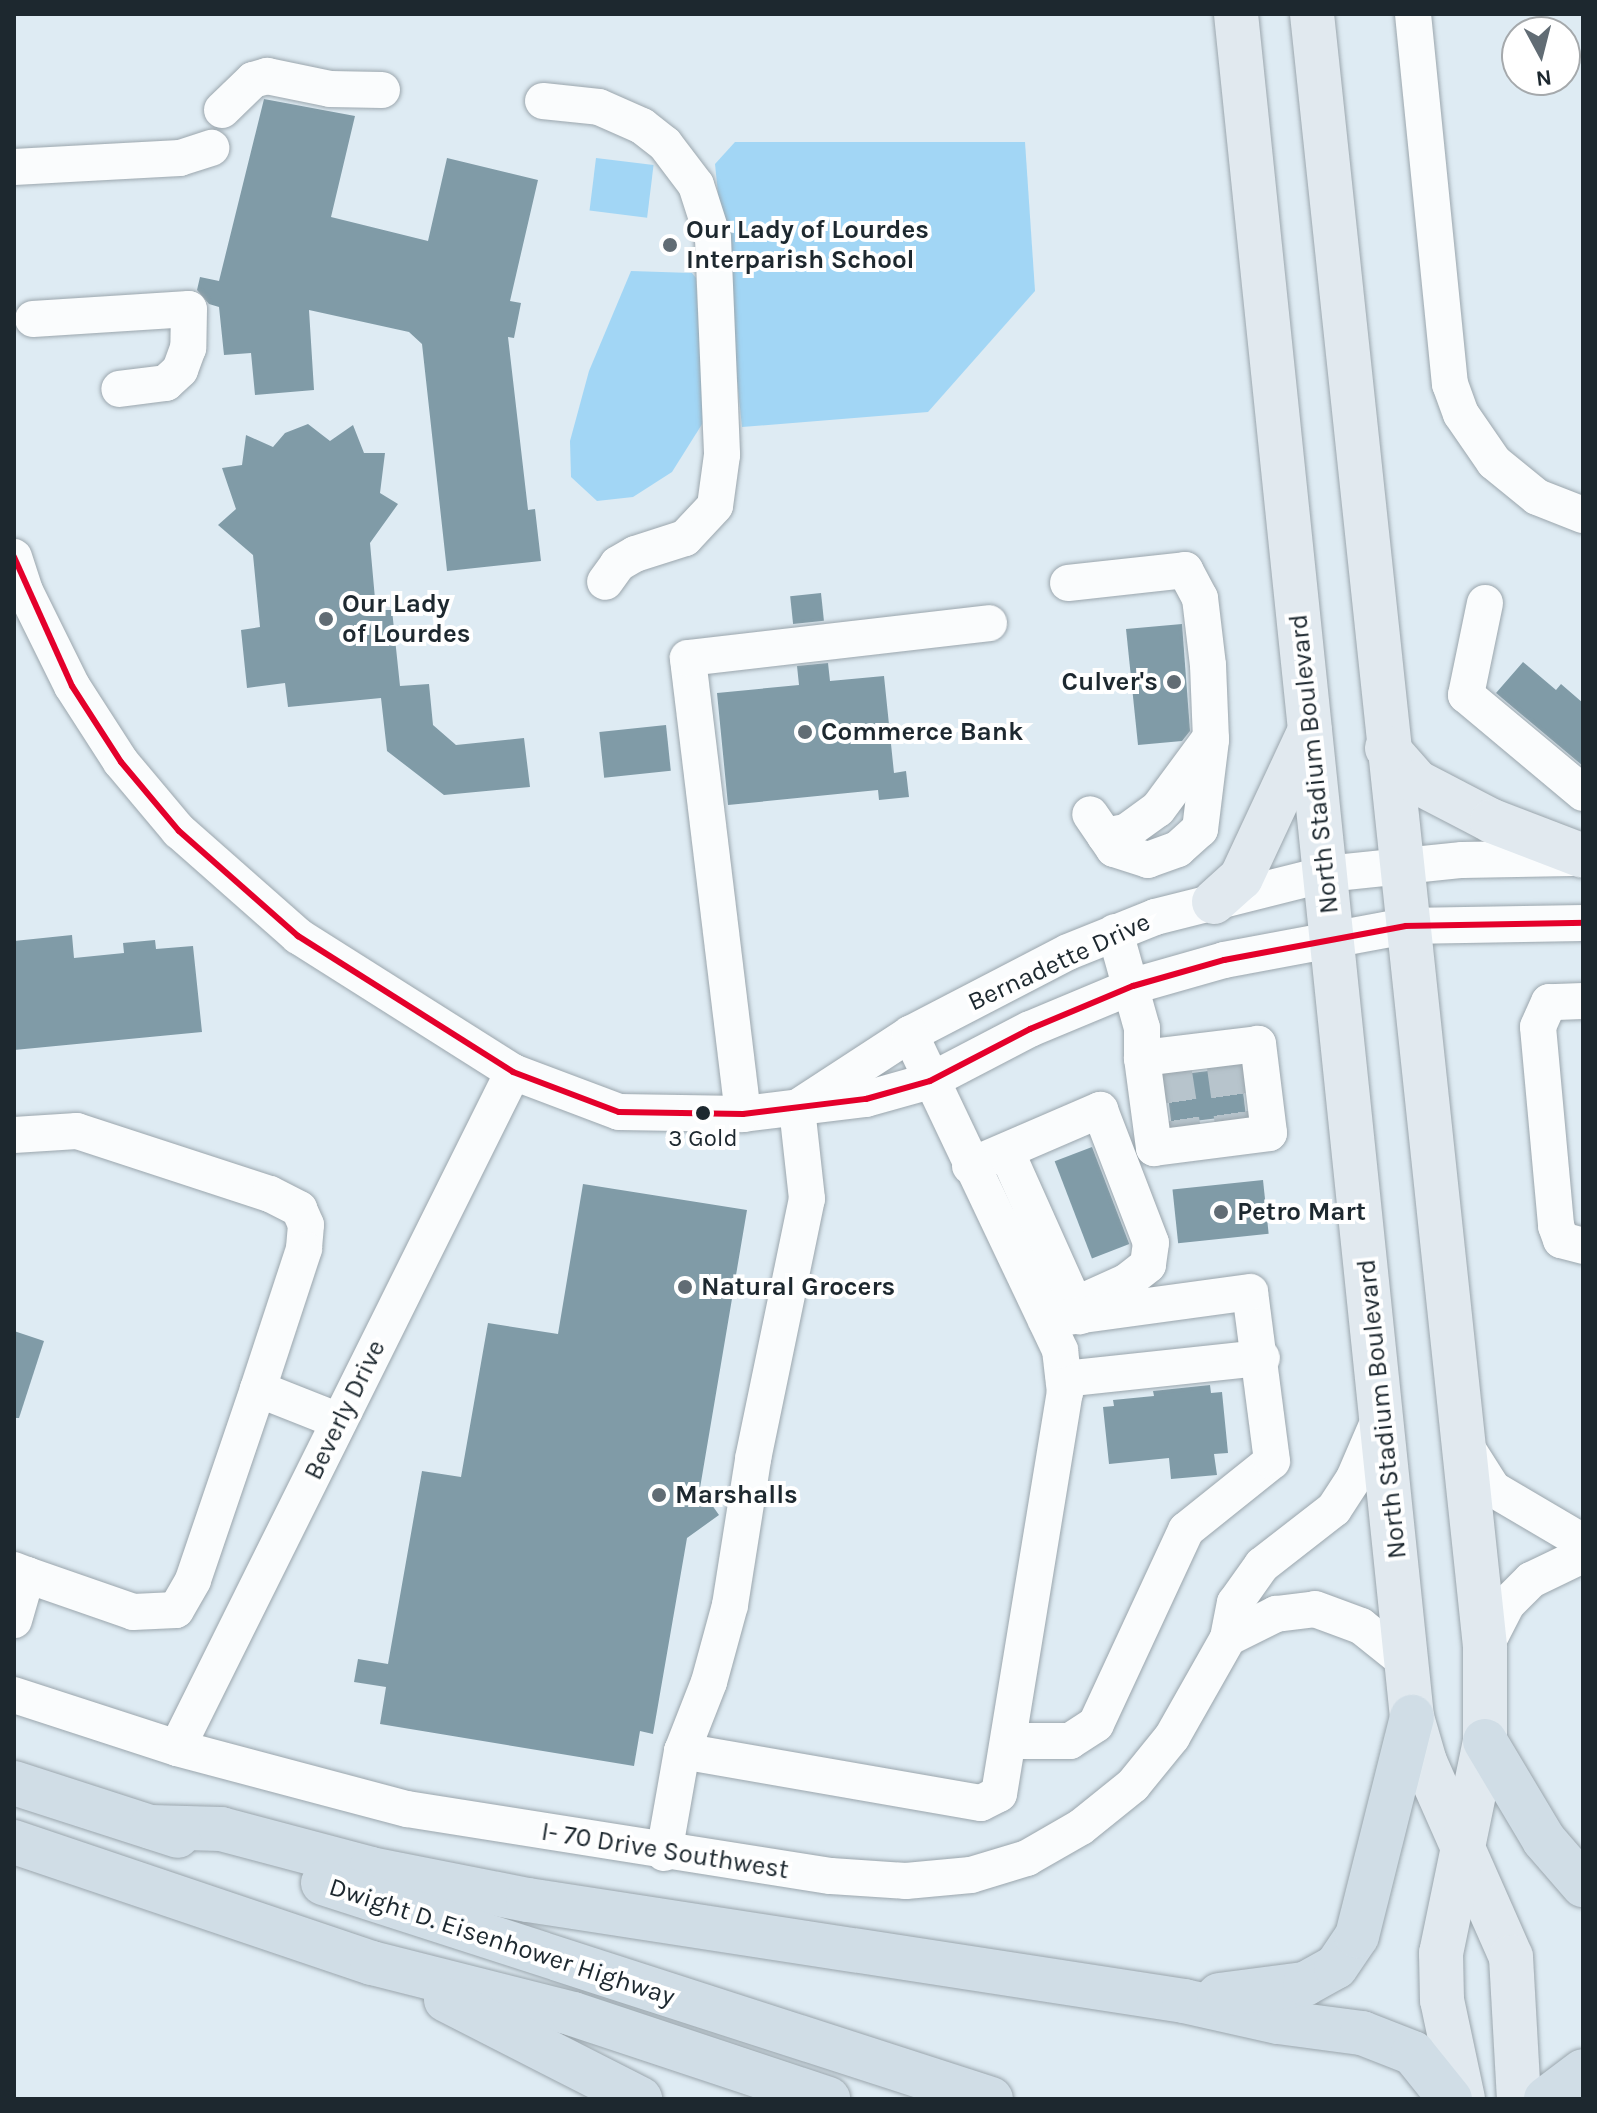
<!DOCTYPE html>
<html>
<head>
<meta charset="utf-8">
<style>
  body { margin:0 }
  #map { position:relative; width:1597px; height:2113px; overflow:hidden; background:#deebf3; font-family:Karla,sans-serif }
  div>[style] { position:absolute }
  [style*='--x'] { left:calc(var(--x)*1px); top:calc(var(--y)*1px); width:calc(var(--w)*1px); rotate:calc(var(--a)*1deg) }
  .green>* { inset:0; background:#a2d6f5; transform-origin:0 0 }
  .building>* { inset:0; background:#809ba7; transform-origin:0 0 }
  .minor-tunnel>* { height:36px; margin-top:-18px; transform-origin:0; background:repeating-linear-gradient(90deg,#b7c4cc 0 36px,transparent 0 54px) }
  .roads { filter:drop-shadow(0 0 2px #9ba6ad) drop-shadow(0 0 2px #9ba6ad) }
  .minor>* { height:36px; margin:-18px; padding:0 18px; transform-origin:18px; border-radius:18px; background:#fafcfd }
  .major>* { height:44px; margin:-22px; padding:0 22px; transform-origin:22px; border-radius:22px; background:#e1e9ef }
  .highway>* { height:44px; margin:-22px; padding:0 22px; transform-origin:22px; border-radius:22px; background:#d0dde6 }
  .bus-1>* { height:6px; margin:-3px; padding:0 3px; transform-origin:3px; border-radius:3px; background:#e4002b }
  .dots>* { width:22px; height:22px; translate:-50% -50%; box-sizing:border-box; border:4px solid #fff; border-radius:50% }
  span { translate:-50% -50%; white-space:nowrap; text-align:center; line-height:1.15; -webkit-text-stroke:8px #fff; paint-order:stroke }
  .bus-label { font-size:24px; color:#1d282f }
  .poi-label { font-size:26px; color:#1d282f; font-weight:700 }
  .left { translate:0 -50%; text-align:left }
  .right { translate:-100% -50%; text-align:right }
  .street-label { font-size:26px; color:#1d282f }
  .frame { position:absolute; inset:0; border:16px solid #1d282f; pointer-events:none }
  .north { position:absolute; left:1501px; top:16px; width:80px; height:80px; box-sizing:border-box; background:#fff; border:2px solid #a5a9ac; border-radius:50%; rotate:173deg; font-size:22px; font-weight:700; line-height:32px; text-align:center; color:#1d282f }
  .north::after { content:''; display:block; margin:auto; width:28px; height:36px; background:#616c74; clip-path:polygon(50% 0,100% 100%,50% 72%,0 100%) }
</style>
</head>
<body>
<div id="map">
  <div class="green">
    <i style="clip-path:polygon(735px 142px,1025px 142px,1035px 291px,928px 412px,742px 427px,715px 164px)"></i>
    <i style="left:596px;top:158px;width:58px;height:53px;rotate:7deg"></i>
    <i style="clip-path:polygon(631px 271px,692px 273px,696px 278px,704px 421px,672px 472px,633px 497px,597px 501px,571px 477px,570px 441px,589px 371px)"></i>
  </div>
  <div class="building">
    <i style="clip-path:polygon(264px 99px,355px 116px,331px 217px,428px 241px,447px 158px,538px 180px,510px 301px,521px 303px,514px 338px,508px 337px,528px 510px,535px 509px,541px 561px,447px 571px,422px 344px,409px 332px,309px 310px,314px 390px,255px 395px,251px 353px,224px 355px,219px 307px,209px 304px,197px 290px,200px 277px,219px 281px)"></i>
    <i style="clip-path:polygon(308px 424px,330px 441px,353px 425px,364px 453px,385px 453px,380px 493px,398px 504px,370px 543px,376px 610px,392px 610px,400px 686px,429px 684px,433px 725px,456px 745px,524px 738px,530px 787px,444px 795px,387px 751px,381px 698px,288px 707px,285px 683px,247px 688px,241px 630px,260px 627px,253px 555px,218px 525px,236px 509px,222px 468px,242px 465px,246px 435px,273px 447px,285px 433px)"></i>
    <i style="left:821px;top:593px;width:28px;height:31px;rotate:84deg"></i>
    <i style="clip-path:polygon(1182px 624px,1190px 731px,1182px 741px,1138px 745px,1126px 629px)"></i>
    <i style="clip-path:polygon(1523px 662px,1556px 690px,1561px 684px,1583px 703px,1583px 766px,1496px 693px)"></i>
    <i style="clip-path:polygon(828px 663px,830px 681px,884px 676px,894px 773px,906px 771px,909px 797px,879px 800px,878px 790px,728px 805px,717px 693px,799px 685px,797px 666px)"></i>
    <i style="left:666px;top:725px;width:46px;height:67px;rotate:84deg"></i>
    <i style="clip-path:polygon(72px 935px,74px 958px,124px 953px,123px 943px,155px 940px,156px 949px,193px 946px,202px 1032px,14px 1050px,14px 941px)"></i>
    <i style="left:1240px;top:1067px;width:48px;height:75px;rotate:83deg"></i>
    <i style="left:1092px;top:1147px;width:104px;height:40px;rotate:69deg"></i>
    <i style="left:1263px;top:1180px;width:54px;height:91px;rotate:84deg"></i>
    <i style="clip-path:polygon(583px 1184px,747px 1210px,700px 1488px,719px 1515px,687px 1538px,653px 1734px,640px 1731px,634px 1766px,380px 1724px,386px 1687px,354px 1682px,358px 1659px,388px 1664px,422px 1471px,461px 1477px,488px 1323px,558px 1334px)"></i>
    <i style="clip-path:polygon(14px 1331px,44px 1341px,19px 1418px,14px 1418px)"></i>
    <i style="clip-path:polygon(1210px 1385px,1211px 1393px,1222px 1392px,1228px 1453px,1214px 1454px,1217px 1475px,1171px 1479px,1169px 1458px,1109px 1464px,1103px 1407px,1114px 1406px,1113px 1400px,1154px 1396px,1153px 1391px)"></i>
  </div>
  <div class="minor-tunnel">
    <i style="--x:1224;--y:1060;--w:65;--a:82"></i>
    <i style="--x:1173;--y:1066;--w:66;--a:81.3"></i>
  </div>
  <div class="roads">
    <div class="minor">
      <i style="--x:1413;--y:14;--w:372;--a:84.3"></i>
      <i style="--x:1450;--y:384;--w:32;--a:70"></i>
      <i style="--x:1461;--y:414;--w:58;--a:55.5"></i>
      <i style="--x:1494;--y:462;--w:55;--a:39.1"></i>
      <i style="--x:1537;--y:497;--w:49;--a:21.4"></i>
      <i style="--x:543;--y:101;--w:56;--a:6.1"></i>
      <i style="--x:599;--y:107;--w:47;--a:23.8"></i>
      <i style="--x:642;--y:126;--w:29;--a:38"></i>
      <i style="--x:665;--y:144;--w:51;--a:52.9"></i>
      <i style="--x:696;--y:185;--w:56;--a:72.2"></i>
      <i style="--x:713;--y:238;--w:217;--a:87.6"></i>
      <i style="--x:722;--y:455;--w:51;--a:97.8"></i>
      <i style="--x:715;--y:506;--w:44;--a:133.2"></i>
      <i style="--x:685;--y:538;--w:52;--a:162.3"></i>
      <i style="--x:635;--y:554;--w:20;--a:150"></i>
      <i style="--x:618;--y:564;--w:22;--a:126"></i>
      <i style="--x:222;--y:110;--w:43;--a:-44.1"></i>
      <i style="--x:253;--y:80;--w:15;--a:-16"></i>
      <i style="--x:267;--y:76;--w:64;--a:11.7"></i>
      <i style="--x:330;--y:89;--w:52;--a:1.1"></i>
      <i style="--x:14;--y:167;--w:166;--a:-3.1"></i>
      <i style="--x:180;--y:158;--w:33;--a:-18"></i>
      <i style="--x:33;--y:319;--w:156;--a:-3.7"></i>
      <i style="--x:189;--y:309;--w:39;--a:91"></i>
      <i style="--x:188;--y:348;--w:23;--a:110"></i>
      <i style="--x:180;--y:370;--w:19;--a:137"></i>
      <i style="--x:166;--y:383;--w:47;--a:172.7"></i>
      <i style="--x:14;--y:557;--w:36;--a:72"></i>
      <i style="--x:25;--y:591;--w:106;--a:63.7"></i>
      <i style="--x:72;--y:686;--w:90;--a:57.2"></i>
      <i style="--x:121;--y:762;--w:90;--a:50"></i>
      <i style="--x:179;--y:831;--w:159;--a:41.4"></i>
      <i style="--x:298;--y:936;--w:254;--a:32.3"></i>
      <i style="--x:513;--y:1072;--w:113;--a:20.7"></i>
      <i style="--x:619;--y:1112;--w:124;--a:0.9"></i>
      <i style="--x:743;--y:1114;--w:124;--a:-7"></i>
      <i style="--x:866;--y:1099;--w:66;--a:-15.7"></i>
      <i style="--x:930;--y:1081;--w:113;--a:-27.5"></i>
      <i style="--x:1030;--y:1029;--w:112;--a:-22.7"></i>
      <i style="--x:1133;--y:986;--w:95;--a:-15.9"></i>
      <i style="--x:1224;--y:960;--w:185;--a:-10.6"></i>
      <i style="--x:1406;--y:926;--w:177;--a:-1"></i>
      <i style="--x:1068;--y:583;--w:118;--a:-6.3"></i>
      <i style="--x:1185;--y:570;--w:32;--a:62"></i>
      <i style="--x:1200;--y:598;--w:67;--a:83.2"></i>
      <i style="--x:1208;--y:665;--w:75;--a:87.7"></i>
      <i style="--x:1211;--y:740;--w:90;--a:97"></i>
      <i style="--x:1200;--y:829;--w:30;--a:138"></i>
      <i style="--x:1178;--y:849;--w:32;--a:160"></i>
      <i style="--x:1148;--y:860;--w:36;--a:-162"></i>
      <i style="--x:1114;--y:849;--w:42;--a:-124.4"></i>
      <i style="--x:1485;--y:603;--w:94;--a:101.7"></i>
      <i style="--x:1466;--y:695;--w:153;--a:39.9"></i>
      <i style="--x:1105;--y:836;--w:21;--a:-11"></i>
      <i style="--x:1126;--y:832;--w:39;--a:-36"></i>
      <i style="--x:1158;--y:809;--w:89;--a:-53.6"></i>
      <i style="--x:1115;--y:932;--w:100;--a:74.3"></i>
      <i style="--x:1142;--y:1028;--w:30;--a:90"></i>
      <i style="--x:1142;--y:1058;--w:91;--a:82.4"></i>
      <i style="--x:1154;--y:1148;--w:116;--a:-7.4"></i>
      <i style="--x:1269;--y:1133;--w:90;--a:-97"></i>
      <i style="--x:1258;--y:1044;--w:117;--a:173.1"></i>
      <i style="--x:1583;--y:1001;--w:34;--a:178"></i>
      <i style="--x:1549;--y:1002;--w:27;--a:114"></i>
      <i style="--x:1538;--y:1027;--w:200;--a:84.8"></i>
      <i style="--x:1556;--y:1226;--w:15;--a:70"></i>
      <i style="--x:1561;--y:1240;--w:23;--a:15"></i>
      <i style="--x:801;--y:1105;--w:130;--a:-33.1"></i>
      <i style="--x:910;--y:1034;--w:178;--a:-27.4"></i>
      <i style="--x:1068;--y:952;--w:94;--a:-21.9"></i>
      <i style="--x:1155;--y:917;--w:176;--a:-14.1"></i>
      <i style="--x:1326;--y:874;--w:137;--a:-5.9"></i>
      <i style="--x:1462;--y:860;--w:110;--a:-1"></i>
      <i style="--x:743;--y:1114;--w:459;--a:-96.9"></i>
      <i style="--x:688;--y:658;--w:303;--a:-6.6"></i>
      <i style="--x:14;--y:1135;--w:63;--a:-3.6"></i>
      <i style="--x:77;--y:1131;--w:203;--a:18.1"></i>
      <i style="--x:270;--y:1194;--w:33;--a:27"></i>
      <i style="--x:299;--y:1209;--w:17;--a:66"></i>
      <i style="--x:306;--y:1225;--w:24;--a:95"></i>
      <i style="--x:304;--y:1249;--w:147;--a:108.2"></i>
      <i style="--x:1007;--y:1153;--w:179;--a:65.9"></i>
      <i style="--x:970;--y:1166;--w:142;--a:-23.3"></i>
      <i style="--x:1100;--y:1110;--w:142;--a:69"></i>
      <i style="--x:1151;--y:1243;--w:22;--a:98"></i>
      <i style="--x:1148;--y:1265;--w:28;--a:142"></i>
      <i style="--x:1126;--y:1282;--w:51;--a:155.9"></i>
      <i style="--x:1064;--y:1379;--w:199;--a:-6.1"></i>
      <i style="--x:1465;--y:1445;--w:52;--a:57.5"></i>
      <i style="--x:1493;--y:1489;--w:104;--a:30.5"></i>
      <i style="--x:14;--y:1570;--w:14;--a:21"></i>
      <i style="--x:27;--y:1575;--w:47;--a:106.1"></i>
      <i style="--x:27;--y:1575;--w:112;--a:19.2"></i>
      <i style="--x:133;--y:1612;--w:43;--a:-2.7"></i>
      <i style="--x:176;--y:1610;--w:34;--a:-60"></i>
      <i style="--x:193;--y:1580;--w:202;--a:-71.2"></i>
      <i style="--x:258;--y:1389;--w:87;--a:21.6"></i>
      <i style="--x:1228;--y:1638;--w:54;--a:-26.6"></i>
      <i style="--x:1276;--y:1614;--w:39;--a:-7"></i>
      <i style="--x:1315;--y:1609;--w:49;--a:20.3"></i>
      <i style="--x:1361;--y:1626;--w:58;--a:38.7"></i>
      <i style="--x:1485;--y:1647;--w:48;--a:-62.9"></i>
      <i style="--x:1507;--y:1604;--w:34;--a:-45"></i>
      <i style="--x:1531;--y:1580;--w:58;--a:-25.7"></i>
      <i style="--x:14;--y:1695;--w:171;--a:18"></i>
      <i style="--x:177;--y:1748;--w:238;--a:14.9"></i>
      <i style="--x:407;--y:1809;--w:429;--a:9"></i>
      <i style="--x:831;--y:1876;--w:75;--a:3.8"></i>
      <i style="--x:906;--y:1881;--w:65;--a:-5.3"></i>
      <i style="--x:971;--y:1875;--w:59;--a:-16.9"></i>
      <i style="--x:1027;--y:1858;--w:62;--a:-29.9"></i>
      <i style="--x:1081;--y:1827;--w:67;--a:-38.9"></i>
      <i style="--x:1133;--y:1785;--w:62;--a:-50.9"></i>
      <i style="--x:1172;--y:1737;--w:114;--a:-60.5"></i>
      <i style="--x:1228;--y:1638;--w:36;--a:-79"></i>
      <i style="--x:1235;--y:1603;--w:47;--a:-54.6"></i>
      <i style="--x:1262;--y:1565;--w:91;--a:-37.9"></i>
      <i style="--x:1334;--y:1509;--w:37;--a:-57"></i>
      <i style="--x:1354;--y:1478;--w:71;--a:-66.7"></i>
      <i style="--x:1010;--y:1741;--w:60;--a:0"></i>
      <i style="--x:1070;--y:1741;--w:31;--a:-33"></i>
      <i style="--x:1096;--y:1724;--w:214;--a:-65.1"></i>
      <i style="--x:1186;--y:1530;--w:110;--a:-38.7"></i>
      <i style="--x:1272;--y:1461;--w:170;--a:-97.4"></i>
      <i style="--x:1250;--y:1292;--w:206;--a:172.2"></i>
      <i style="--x:177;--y:1748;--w:755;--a:-63.57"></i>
      <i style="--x:682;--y:1751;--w:303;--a:9.9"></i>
      <i style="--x:981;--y:1803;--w:20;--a:-27"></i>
      <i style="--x:999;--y:1794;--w:406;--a:-80.7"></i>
      <i style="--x:1065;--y:1393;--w:43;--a:-96.6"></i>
      <i style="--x:1060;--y:1350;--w:350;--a:-115.4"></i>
      <i style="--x:664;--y:1853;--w:104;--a:-80"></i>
      <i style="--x:682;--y:1751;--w:74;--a:-68.6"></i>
      <i style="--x:709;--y:1682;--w:80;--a:-74.7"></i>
      <i style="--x:730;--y:1605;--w:148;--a:-81"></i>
      <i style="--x:753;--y:1459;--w:266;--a:-78.3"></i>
      <i style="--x:807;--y:1199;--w:92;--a:-96.3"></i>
    </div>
    <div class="major">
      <i style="--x:1236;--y:14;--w:1712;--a:84.1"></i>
      <i style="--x:1412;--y:1717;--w:47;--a:73.9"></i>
      <i style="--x:1425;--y:1762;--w:213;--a:66.2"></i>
      <i style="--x:1511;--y:1957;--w:142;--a:86.8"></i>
      <i style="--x:1312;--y:14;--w:1642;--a:83.95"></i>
      <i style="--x:1485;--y:1647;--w:94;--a:90"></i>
      <i style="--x:1485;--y:1741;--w:217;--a:101.7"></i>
      <i style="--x:1441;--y:1953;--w:47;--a:88.8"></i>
      <i style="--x:1442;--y:2000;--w:101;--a:78"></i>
      <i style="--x:1387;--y:748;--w:45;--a:48.6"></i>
      <i style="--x:1417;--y:782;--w:85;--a:27.5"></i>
      <i style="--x:1492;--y:821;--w:97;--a:21"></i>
      <i style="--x:1214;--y:902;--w:36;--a:-42"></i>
      <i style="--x:1241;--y:878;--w:163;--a:-65"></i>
    </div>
    <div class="highway">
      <i style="--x:1485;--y:1741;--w:115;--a:59.2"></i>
      <i style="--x:1544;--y:1840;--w:60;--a:49.1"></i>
      <i style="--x:14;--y:1783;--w:172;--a:17.9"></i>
      <i style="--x:151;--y:1827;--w:70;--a:1.6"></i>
      <i style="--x:221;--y:1829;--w:155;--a:14.9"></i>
      <i style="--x:371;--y:1869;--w:160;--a:11.2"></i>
      <i style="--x:528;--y:1900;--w:664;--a:8.75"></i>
      <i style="--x:1184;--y:2001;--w:96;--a:12.6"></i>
      <i style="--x:1278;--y:2022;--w:85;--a:7.5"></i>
      <i style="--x:1362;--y:2033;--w:55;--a:21.4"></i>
      <i style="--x:1413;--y:2053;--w:59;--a:51.2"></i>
      <i style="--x:14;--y:1842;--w:378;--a:18.7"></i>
      <i style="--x:372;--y:1963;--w:207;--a:14.2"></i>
      <i style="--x:573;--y:2014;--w:269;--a:18.4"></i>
      <i style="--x:323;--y:1883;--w:702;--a:17.92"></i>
      <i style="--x:1219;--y:1995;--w:87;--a:-7.3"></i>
      <i style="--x:1305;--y:1984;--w:35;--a:-29"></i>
      <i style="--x:1336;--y:1967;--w:37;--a:-56"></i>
      <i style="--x:1357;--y:1936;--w:226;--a:-75.9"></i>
      <i style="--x:446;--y:2000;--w:218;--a:27"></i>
      <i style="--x:1546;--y:2099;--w:46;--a:-37.1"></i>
    </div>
  </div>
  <div class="bus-1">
    <i style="--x:14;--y:557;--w:141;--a:65.8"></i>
    <i style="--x:72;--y:686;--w:90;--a:57.2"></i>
    <i style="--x:121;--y:762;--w:90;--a:50"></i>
    <i style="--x:179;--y:831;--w:159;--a:41.4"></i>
    <i style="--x:298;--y:936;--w:254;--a:32.3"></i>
    <i style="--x:513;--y:1072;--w:113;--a:20.7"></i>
    <i style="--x:619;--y:1112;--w:124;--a:0.9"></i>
    <i style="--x:743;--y:1114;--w:124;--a:-7"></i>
    <i style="--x:866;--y:1099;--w:66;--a:-15.7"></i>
    <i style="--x:930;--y:1081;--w:113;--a:-27.5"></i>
    <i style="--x:1030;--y:1029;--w:112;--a:-22.7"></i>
    <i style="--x:1133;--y:986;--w:95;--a:-15.9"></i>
    <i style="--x:1224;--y:960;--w:185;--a:-10.6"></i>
    <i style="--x:1406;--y:926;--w:177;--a:-1"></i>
  </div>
  <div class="dots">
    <i style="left:670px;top:245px;background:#616c74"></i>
    <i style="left:326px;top:619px;background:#616c74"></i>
    <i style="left:1174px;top:682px;background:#616c74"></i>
    <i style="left:805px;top:732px;background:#616c74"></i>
    <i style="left:703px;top:1113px;background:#1d282f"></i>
    <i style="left:1221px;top:1212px;background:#616c74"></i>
    <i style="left:685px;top:1287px;background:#616c74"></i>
    <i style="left:659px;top:1495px;background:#616c74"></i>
  </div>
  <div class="bus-label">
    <span style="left:703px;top:1139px">3 Gold</span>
  </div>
  <div class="poi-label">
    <span class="left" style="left:686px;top:245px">Our Lady of Lourdes<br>Interparish School</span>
    <span class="left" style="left:342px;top:619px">Our Lady<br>of Lourdes</span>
    <span class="right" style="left:1158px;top:682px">Culver's</span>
    <span class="left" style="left:821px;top:732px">Commerce Bank</span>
    <span class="left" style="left:1237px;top:1212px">Petro Mart</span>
    <span class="left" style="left:701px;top:1287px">Natural Grocers</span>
    <span class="left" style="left:675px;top:1495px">Marshalls</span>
  </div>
  <div class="street-label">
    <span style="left:1314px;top:764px;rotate:-96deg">North Stadium Boulevard</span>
    <span style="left:1059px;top:962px;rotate:-25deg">Bernadette Drive</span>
    <span style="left:1382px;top:1409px;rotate:-96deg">North Stadium Boulevard</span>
    <span style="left:345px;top:1410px;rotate:-64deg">Beverly Drive</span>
    <span style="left:665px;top:1851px;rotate:9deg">I- 70 Drive Southwest</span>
    <span style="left:502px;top:1942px;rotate:18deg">Dwight D. Eisenhower Highway</span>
  </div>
  <div class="frame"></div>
  <div class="north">N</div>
</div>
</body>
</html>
